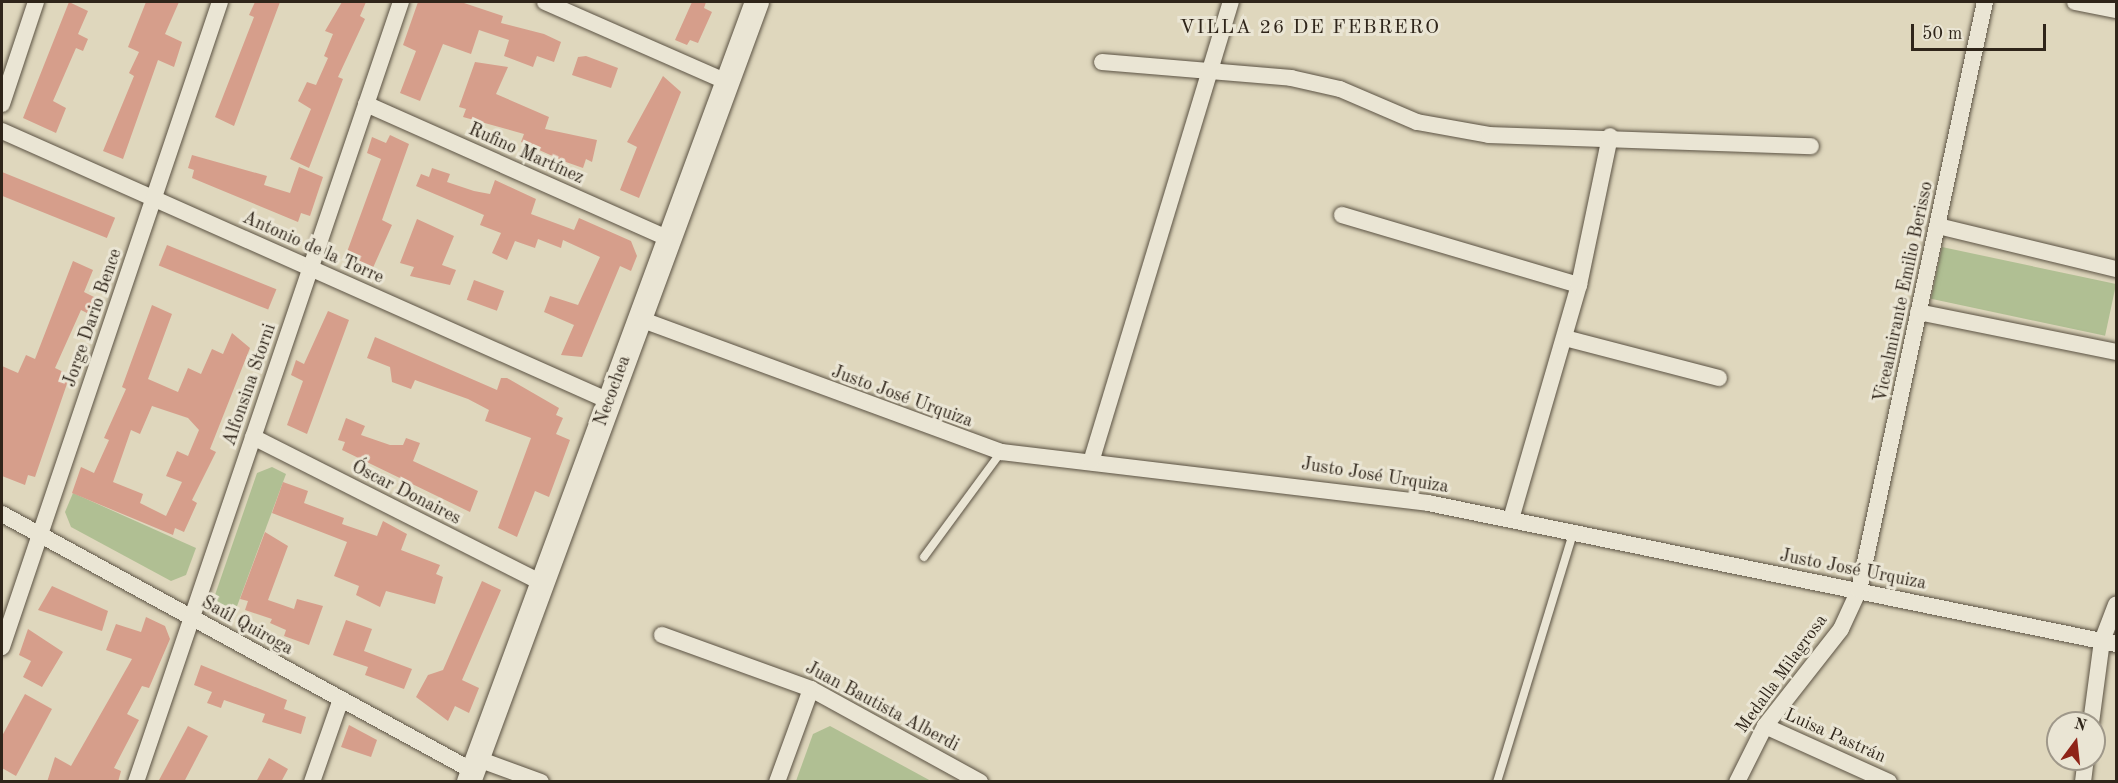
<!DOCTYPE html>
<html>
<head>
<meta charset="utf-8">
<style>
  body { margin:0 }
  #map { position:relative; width:2118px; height:783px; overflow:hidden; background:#dfd7bd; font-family:"Old Standard TT",serif }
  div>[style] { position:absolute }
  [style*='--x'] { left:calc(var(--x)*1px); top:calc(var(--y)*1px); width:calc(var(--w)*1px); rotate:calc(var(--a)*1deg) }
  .green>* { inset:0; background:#b0bf93; transform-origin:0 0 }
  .building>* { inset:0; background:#d69e8b; transform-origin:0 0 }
  .roads { filter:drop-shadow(0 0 2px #5b5243) drop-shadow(0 0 2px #5b5243) }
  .lane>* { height:8px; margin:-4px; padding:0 4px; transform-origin:4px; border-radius:4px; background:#eae5d4 }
  .street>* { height:16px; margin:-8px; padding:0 8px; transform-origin:8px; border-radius:8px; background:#eae5d4 }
  .secondary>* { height:24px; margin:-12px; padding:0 12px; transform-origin:12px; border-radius:12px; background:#eae5d4 }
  span { translate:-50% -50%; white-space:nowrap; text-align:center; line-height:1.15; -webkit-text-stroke:6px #eae5d4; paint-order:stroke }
  .street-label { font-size:18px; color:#2f251a }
  .neighbourhood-label { font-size:20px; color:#2f251a; letter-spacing:1.5px }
  .frame { position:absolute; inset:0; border:3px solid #2f251a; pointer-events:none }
  .north { position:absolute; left:2046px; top:711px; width:60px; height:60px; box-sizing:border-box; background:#eae5d4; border:2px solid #9f988a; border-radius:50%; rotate:15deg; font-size:16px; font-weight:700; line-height:24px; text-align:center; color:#2f251a }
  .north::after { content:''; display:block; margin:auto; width:21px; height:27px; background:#8f2418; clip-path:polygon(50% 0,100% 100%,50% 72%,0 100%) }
  .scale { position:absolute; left:1911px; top:24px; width:135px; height:27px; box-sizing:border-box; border:3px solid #2f251a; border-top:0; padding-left:8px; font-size:18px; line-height:21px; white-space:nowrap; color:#2f251a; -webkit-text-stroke:4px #eae5d4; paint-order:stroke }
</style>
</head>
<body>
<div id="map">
  <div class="green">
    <i style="left:1942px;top:247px;width:178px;height:53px;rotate:12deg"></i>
    <i style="clip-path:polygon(272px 467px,286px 474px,233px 617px,221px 610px,215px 595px,257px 473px)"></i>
    <i style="clip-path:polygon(73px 493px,196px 548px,186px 575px,171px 581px,71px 527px,65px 512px)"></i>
    <i style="clip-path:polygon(830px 726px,931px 781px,796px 781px,813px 734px)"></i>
  </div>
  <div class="building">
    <i style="clip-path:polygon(69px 2px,88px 11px,78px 34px,88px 39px,83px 51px,76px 48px,53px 101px,66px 108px,56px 133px,23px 118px)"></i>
    <i style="clip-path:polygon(146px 2px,179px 2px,165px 34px,182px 42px,174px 67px,158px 60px,123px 159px,103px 151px,134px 76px,129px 73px,139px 52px,128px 47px)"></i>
    <i style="clip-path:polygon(255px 2px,280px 2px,234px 126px,215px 117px,254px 17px,249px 15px)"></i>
    <i style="clip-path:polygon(342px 2px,366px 2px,360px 16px,365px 19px,338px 77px,343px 79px,309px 168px,290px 159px,311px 109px,298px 101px,307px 82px,316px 85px,328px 58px,324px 56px,333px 34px,325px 31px)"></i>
    <i style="clip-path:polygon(418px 2px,461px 2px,503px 16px,501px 23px,544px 34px,561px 42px,554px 62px,537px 56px,533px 67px,504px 56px,509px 40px,479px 30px,471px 54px,443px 44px,420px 101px,400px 93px,416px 51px,403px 45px)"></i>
    <i style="clip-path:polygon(692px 2px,706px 2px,704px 8px,712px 12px,698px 43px,690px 40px,687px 45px,675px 40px)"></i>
    <i style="clip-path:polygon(586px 56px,618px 68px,611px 88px,572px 75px,578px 57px)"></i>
    <i style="clip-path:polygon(475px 62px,508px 67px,496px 94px,549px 117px,545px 129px,597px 140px,592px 162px,586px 159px,583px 168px,566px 162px,521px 142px,524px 134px,463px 117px,466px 109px,459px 107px)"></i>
    <i style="clip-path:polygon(663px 76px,681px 92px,639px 198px,620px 190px,637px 147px,627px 142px)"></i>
    <i style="clip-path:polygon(390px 135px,409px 144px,382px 220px,392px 225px,372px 270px,353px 262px,356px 256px,347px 252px,381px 159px,367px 153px,372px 137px,386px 143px)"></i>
    <i style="clip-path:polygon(192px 155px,267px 176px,264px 185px,290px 193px,299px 167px,323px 177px,310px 216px,301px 213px,298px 222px,192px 178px,194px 170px,188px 168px)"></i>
    <i style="clip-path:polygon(432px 168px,450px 174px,447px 182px,474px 191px,490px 194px,495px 180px,536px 199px,531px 214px,574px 230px,579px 218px,631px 241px,637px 256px,631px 271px,620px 266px,582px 357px,561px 355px,574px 325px,544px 312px,550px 296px,578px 305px,600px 257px,563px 240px,561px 248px,538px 239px,535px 248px,515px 241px,507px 260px,492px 253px,501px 233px,480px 225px,484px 215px,416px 186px,421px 174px,429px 177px)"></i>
    <i style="left:2px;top:172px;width:122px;height:22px;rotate:22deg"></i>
    <i style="clip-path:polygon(417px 219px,454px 236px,442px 265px,456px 270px,450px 285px,410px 276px,414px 267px,400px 263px)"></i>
    <i style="left:167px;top:245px;width:118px;height:22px;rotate:22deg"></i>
    <i style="clip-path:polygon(73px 261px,93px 270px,84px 292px,96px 298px,91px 315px,81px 310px,55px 368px,70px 375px,35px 477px,28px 475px,25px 485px,2px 476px,2px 366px,18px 373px,26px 355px,35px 359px)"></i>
    <i style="left:474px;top:280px;width:32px;height:21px;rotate:20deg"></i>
    <i style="clip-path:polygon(evenodd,152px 305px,172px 314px,148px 379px,178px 392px,188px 368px,201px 374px,212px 349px,223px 354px,232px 333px,250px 348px,210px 449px,216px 452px,192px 500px,197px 503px,184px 532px,175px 528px,173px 535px,72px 493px,81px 467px,94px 473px,109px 440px,104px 438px,126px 389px,122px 387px,152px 305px,152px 406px,188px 418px,199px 430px,188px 456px,177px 451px,166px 476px,182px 482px,166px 516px,140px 503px,143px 494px,113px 482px,131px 430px,140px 434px,152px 406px)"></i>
    <i style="clip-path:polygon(328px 311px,349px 320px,307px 434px,287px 425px,303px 381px,291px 375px,296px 360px,304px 364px)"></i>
    <i style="clip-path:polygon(375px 337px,497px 390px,501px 378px,507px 378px,559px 408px,556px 415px,563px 418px,556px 434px,570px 440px,549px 497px,535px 491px,517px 537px,498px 528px,531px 438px,485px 421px,489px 410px,468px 399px,415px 380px,411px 389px,392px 382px,390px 367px,367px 358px)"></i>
    <i style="clip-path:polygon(346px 418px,365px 426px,361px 435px,390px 445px,403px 445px,406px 438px,420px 443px,413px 461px,478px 491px,470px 512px,342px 450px,345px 442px,338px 440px)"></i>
    <i style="clip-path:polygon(283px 482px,308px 491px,304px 503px,344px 518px,342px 524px,377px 536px,383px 521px,407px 534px,401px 550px,440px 565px,436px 574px,443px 577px,435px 604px,386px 591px,380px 607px,356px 595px,359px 586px,334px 576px,347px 542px,272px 513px)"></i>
    <i style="clip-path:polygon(265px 532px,288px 546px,268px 600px,294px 609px,297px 599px,323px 606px,309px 645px,284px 636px,286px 630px,270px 623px,272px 619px,245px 610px,248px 601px,240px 599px)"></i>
    <i style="clip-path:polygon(482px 581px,501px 590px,462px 680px,479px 688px,469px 713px,455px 706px,448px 721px,416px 697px,428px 675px,443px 670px)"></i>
    <i style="clip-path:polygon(52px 586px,108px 611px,102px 631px,38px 610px)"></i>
    <i style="clip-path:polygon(146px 617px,165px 626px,170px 639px,149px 688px,142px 686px,127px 714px,139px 720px,114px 768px,121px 771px,118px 782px,47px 782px,55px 757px,71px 766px,132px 659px,106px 650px,116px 624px,141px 632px)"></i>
    <i style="clip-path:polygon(346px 620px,372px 629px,364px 651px,412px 669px,404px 689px,365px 675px,368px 667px,333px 655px)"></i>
    <i style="clip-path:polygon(28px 629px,63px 652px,42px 687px,23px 677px,31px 661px,19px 655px)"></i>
    <i style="clip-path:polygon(201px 665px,287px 700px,284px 709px,306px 717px,301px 734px,262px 722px,265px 714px,224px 700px,221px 708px,207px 703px,212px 692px,194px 685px)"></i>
    <i style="clip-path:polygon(25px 694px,52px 709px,16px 776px,2px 768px,2px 736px)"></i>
    <i style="clip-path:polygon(349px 725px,377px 740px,371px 757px,341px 747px)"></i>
    <i style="clip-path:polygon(188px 726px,208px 736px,184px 782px,158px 782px)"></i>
    <i style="clip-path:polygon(269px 758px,288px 769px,281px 782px,256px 782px)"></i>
  </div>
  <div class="roads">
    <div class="lane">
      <i style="--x:924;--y:557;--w:130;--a:-53.7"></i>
      <i style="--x:1497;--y:782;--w:259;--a:-73"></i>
    </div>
    <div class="street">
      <i style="--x:545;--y:2;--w:199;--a:23.7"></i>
      <i style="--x:2075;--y:2;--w:42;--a:11"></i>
      <i style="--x:1102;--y:62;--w:190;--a:4.8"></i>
      <i style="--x:1291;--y:78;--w:50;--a:12.7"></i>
      <i style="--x:1340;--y:89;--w:84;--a:23.2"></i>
      <i style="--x:1417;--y:122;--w:73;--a:10.2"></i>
      <i style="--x:1489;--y:135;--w:322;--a:2"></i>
      <i style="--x:2;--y:104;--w:108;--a:-71.6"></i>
      <i style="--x:366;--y:104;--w:332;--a:24"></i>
      <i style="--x:2;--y:131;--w:664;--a:23.98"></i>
      <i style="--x:1342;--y:215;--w:247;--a:16.5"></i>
      <i style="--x:1938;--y:226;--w:183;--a:13.6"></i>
      <i style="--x:1918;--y:312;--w:202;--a:11.4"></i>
      <i style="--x:640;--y:319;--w:385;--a:20.2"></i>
      <i style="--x:1001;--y:452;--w:430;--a:6.8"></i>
      <i style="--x:1428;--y:503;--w:702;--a:11.58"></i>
      <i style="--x:1565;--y:338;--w:159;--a:14.6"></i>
      <i style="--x:253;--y:437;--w:324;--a:26.8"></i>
      <i style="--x:1091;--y:462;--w:481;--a:-73.1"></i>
      <i style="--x:2;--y:514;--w:537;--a:28.62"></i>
      <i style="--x:1511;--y:519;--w:244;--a:-73.8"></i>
      <i style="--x:1579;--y:285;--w:152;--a:-78.2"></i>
      <i style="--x:662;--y:635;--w:158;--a:19.9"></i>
      <i style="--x:811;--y:689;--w:193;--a:28.8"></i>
      <i style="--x:2;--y:647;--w:681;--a:-71.33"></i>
      <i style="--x:2091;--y:723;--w:83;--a:-82.4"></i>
      <i style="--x:2102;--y:641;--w:39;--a:-69"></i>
      <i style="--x:1765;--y:726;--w:136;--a:24.3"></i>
      <i style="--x:478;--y:759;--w:67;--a:20.1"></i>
      <i style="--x:136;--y:782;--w:824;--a:-71.24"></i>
      <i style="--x:312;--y:782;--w:88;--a:-70.7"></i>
      <i style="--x:777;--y:782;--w:99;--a:-69.9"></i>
      <i style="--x:1737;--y:782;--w:63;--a:-63.4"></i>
      <i style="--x:1765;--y:726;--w:123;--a:-51.9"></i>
      <i style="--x:1841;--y:629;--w:43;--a:-65.2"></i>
      <i style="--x:1859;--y:590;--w:601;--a:-77.91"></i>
      <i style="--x:2083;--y:782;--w:23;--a:-83"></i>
    </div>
    <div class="secondary">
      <i style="--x:469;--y:782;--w:831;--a:-69.73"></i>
    </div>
  </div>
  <div class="street-label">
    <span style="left:526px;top:154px;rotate:24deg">Rufino Martínez</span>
    <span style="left:313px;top:248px;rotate:24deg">Antonio de la Torre</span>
    <span style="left:1904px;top:292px;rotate:-78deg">Vicealmirante Emilio Berisso</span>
    <span style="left:93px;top:318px;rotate:-71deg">Jorge Dario Bence</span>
    <span style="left:250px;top:385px;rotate:-71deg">Alfonsina Storni</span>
    <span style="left:613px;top:391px;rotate:-70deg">Necochea</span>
    <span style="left:902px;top:397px;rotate:20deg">Justo José Urquiza</span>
    <span style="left:1375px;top:476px;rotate:9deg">Justo José Urquiza</span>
    <span style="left:406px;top:493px;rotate:27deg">Óscar Donaires</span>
    <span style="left:1853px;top:570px;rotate:11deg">Justo José Urquiza</span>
    <span style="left:247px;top:626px;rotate:29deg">Saúl Quiroga</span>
    <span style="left:1782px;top:674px;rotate:-54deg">Medalla Milagrosa</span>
    <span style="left:882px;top:707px;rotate:28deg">Juan Bautista Alberdi</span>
    <span style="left:1835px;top:736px;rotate:24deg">Luisa Pastrán</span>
  </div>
  <div class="neighbourhood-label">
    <span style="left:1310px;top:28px">VILLA 26 DE FEBRERO</span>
  </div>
  <div class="frame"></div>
  <div class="north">N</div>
  <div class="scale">50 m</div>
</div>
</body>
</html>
